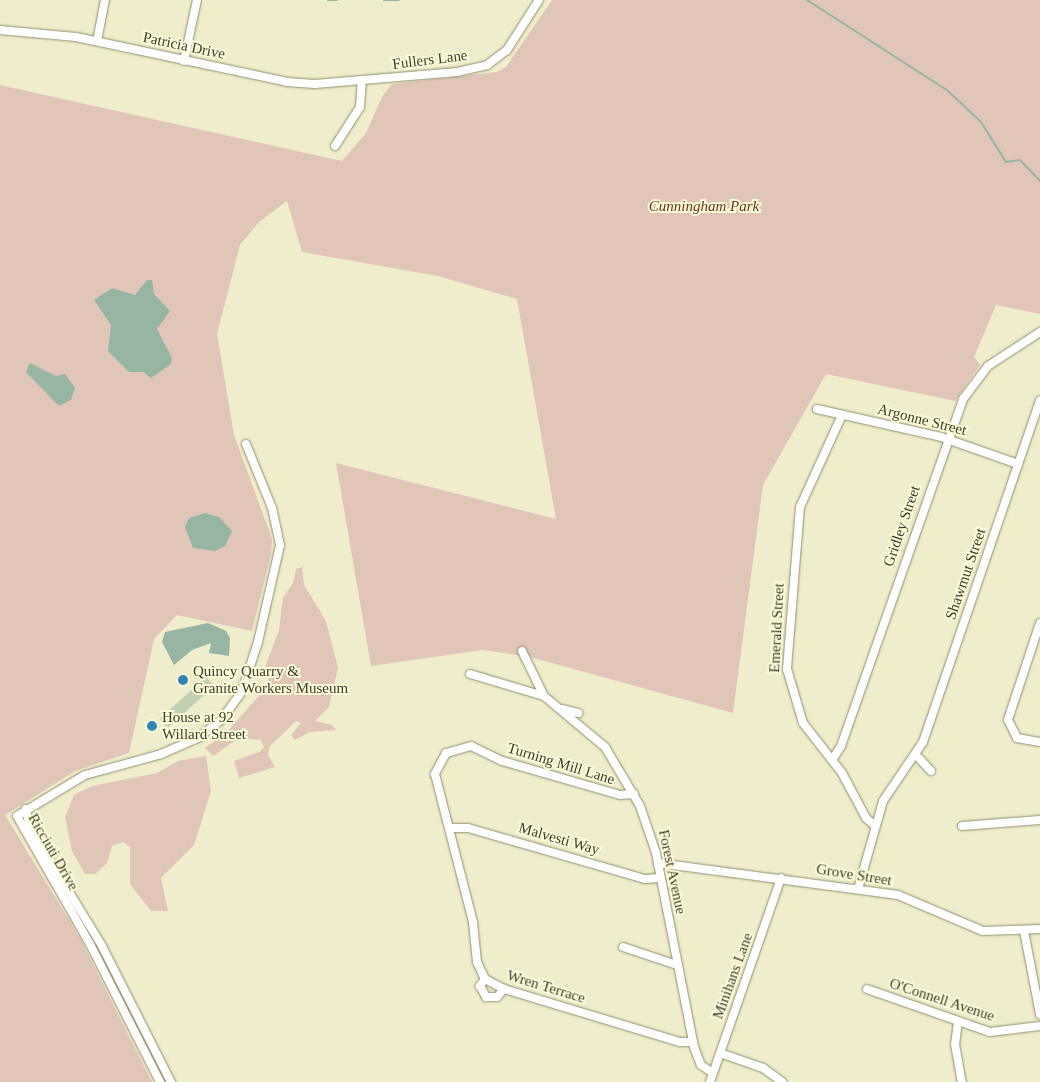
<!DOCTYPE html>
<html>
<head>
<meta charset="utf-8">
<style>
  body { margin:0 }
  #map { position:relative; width:1040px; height:1082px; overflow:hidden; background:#efedca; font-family:"Times New Roman",serif }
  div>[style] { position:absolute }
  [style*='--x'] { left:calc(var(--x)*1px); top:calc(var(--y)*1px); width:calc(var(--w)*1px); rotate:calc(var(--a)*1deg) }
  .green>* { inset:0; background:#e1c6b7 }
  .water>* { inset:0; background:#96b5a2 }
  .stream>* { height:2px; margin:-1px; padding:0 1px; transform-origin:1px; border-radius:1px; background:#96b5a2 }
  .building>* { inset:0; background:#c0d1b2; transform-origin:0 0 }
  .roads { filter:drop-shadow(0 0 1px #8f8d6d) drop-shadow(0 0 1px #8f8d6d) }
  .minor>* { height:8px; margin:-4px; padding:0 4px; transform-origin:4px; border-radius:4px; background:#fff }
  .dots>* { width:14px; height:14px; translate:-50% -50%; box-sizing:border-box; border:2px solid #fdfbd7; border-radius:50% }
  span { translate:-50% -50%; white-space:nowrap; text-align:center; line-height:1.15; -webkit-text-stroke:4px #fdfbd7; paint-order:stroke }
  .street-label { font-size:15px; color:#3d3c2e }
  .park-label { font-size:15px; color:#5f351a; font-style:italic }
  .poi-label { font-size:15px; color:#3d3c2e }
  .left { translate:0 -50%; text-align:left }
</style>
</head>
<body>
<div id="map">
  <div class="green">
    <i style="clip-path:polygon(552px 0,1040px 0,1040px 314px,996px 305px,974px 357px,980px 365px,955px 401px,826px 374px,763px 485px,733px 713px,530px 657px,483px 650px,371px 666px,336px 463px,556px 519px,517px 299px,438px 276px,302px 252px,287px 201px,259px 222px,240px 245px,217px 334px,234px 435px,272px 539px,271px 555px,252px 631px,177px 615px,154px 639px,129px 753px,75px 771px,5px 815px,80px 938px,152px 1082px,0 1082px,0 85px,342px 161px,366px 133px,382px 97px,392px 84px,497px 72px,506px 67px)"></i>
    <i style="clip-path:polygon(302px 567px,304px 585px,326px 621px,338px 668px,329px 707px,315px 721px,332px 725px,336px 730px,310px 732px,295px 740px,291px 735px,301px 723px,296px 721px,270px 746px,268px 755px,275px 767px,239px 778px,234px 761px,259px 752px,264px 748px,261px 740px,239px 738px,213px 756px,205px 748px,227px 732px,270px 683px,264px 670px,279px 630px,283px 598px,293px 583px,296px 569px)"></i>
    <i style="clip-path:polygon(206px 756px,211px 791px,194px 845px,161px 878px,168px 911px,151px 911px,130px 884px,130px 847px,123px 842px,112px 846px,107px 863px,95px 874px,85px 874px,72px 851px,65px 817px,74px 795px,92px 786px,157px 773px,178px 761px)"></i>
  </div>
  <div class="water">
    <i style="clip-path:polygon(147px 280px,152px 280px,154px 294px,170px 311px,157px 329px,172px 358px,171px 364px,151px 378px,143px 372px,129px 372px,108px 351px,111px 325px,94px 300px,112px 288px,135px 295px)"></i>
    <i style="clip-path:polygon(30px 363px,56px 376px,65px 374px,75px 388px,71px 400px,59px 406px,26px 372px)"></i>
    <i style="clip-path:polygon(205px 513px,219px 517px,232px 531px,225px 546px,215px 551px,193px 548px,185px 527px,189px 518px)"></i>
    <i style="clip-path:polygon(208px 623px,226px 631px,230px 638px,229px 656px,209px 653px,211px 643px,192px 650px,174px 665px,162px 642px,165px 632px)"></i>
  </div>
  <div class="stream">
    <i style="--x:328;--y:0;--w:9;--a:0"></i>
    <i style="--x:384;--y:0;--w:15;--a:0"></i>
    <i style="--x:807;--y:0;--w:168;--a:32.8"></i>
    <i style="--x:948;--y:91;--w:45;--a:43.2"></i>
    <i style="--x:981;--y:122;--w:47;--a:58"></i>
    <i style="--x:1006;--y:162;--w:14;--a:-8"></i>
    <i style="--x:1020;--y:160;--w:29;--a:46"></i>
  </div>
  <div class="building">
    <i style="left:206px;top:677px;width:12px;height:62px;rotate:48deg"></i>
  </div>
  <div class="roads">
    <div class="minor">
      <i style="--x:0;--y:30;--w:76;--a:5.3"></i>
      <i style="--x:76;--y:37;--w:216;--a:12"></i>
      <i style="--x:287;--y:82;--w:28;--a:4"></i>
      <i style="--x:315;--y:84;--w:143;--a:-4.8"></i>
      <i style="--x:457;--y:72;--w:31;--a:-13"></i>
      <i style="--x:487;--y:65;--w:25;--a:-37"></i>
      <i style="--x:507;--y:50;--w:59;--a:-57.4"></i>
      <i style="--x:97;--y:41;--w:42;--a:-79"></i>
      <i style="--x:184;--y:61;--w:62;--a:-78"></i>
      <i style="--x:335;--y:146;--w:46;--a:-57.3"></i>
      <i style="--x:360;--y:107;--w:26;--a:-86"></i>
      <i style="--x:817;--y:409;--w:127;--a:12.7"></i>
      <i style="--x:941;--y:437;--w:82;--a:19.3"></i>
      <i style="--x:842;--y:415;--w:101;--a:114.5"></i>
      <i style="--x:800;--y:507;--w:163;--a:94.6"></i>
      <i style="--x:787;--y:669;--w:56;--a:73.5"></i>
      <i style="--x:803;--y:723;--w:63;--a:52"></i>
      <i style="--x:842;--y:773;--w:51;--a:61.9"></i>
      <i style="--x:866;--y:818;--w:11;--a:41"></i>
      <i style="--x:1040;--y:623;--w:102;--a:108.3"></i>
      <i style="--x:1008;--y:720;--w:20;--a:63"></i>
      <i style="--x:1017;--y:738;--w:23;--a:10"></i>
      <i style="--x:522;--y:651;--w:50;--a:63.9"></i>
      <i style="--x:544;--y:696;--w:80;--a:39.9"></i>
      <i style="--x:605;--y:747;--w:69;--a:59.3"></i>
      <i style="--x:640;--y:806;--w:50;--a:71.2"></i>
      <i style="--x:656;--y:853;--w:198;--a:78.9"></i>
      <i style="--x:694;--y:1047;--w:19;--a:69"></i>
      <i style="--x:701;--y:1065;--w:14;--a:34"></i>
      <i style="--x:470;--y:674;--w:77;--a:16.6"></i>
      <i style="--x:563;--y:709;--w:16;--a:15"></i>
      <i style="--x:916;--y:755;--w:22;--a:47"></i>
      <i style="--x:832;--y:760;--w:17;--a:-57"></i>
      <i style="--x:841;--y:746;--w:368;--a:-70.6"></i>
      <i style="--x:963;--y:399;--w:41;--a:-52.9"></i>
      <i style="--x:988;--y:366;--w:62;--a:-33.2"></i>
      <i style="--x:634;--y:794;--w:14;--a:176"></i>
      <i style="--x:620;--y:795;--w:123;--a:-163.9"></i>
      <i style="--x:502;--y:761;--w:34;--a:-154"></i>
      <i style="--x:471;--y:746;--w:26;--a:164"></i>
      <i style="--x:446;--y:753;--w:24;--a:118"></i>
      <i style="--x:435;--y:774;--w:153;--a:75.6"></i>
      <i style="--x:473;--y:922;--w:40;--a:84.3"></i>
      <i style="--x:477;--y:962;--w:19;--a:65"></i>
      <i style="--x:485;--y:979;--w:21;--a:28"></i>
      <i style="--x:504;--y:989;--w:184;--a:16.8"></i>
      <i style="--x:680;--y:1042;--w:13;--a:0"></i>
      <i style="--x:26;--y:809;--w:19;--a:78"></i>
      <i style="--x:30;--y:828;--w:138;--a:58.6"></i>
      <i style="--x:102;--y:946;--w:153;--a:63.1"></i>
      <i style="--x:962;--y:826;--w:78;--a:-4.4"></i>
      <i style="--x:450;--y:828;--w:18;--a:0"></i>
      <i style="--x:468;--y:828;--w:184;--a:16.1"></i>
      <i style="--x:645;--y:879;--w:14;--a:-4"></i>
      <i style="--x:658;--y:863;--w:242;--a:7.6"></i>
      <i style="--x:898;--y:895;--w:92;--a:23"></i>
      <i style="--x:983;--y:931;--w:57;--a:-2"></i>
      <i style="--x:858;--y:889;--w:91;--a:-74.1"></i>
      <i style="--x:883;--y:801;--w:71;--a:-55.9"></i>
      <i style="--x:923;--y:742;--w:361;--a:-71.1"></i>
      <i style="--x:1024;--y:931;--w:85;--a:79.1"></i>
      <i style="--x:623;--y:947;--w:57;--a:18.4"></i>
      <i style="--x:485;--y:979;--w:9;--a:126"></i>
      <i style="--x:480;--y:986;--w:13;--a:61"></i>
      <i style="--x:486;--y:997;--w:11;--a:0"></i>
      <i style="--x:497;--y:997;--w:11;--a:-49"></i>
      <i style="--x:867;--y:989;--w:130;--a:19.3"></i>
      <i style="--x:990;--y:1032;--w:50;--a:-6.8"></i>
      <i style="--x:958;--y:1021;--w:23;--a:97"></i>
      <i style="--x:955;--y:1044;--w:39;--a:80"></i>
      <i style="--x:720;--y:1053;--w:46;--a:19.2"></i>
      <i style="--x:763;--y:1068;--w:24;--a:36"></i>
      <i style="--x:160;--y:1082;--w:155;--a:-116.9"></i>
      <i style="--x:90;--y:944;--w:147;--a:-119.7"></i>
      <i style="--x:17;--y:816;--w:79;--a:-31.1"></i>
      <i style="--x:85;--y:775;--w:79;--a:-15.4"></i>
      <i style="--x:161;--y:754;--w:40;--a:-23.4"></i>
      <i style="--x:198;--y:738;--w:31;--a:-38"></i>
      <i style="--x:222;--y:719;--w:34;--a:-54"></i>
      <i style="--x:242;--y:691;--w:52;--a:-71.9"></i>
      <i style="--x:258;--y:642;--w:99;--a:-77.2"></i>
      <i style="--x:280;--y:545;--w:38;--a:-102"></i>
      <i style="--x:272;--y:508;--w:69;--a:-112.1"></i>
      <i style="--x:710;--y:1082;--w:216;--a:-70.8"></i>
    </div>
  </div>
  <div class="dots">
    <i style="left:183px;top:680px;background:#3185b5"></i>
    <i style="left:152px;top:726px;background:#3185b5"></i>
  </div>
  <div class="street-label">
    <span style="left:184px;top:46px;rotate:12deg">Patricia Drive</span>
    <span style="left:430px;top:60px;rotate:-7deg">Fullers Lane</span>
    <span style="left:922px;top:420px;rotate:14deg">Argonne Street</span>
    <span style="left:902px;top:526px;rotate:-71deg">Gridley Street</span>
    <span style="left:966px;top:574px;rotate:-71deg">Shawmut Street</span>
    <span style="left:777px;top:628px;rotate:-87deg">Emerald Street</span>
    <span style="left:561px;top:764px;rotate:17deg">Turning Mill Lane</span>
    <span style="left:559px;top:839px;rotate:16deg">Malvesti Way</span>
    <span style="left:53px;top:852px;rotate:60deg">Ricciuti Drive</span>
    <span style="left:672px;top:872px;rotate:78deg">Forest Avenue</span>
    <span style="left:854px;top:875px;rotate:9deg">Grove Street</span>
    <span style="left:733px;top:976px;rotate:-70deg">Minihans Lane</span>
    <span style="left:546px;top:987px;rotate:17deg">Wren Terrace</span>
    <span style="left:942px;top:1000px;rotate:18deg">O'Connell Avenue</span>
  </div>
  <div class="park-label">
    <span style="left:704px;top:207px">Cunningham Park</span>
  </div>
  <div class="poi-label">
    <span class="left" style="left:193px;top:680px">Quincy Quarry &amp;<br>Granite Workers Museum</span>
    <span class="left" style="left:162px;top:726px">House at 92<br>Willard Street</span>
  </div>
</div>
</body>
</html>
